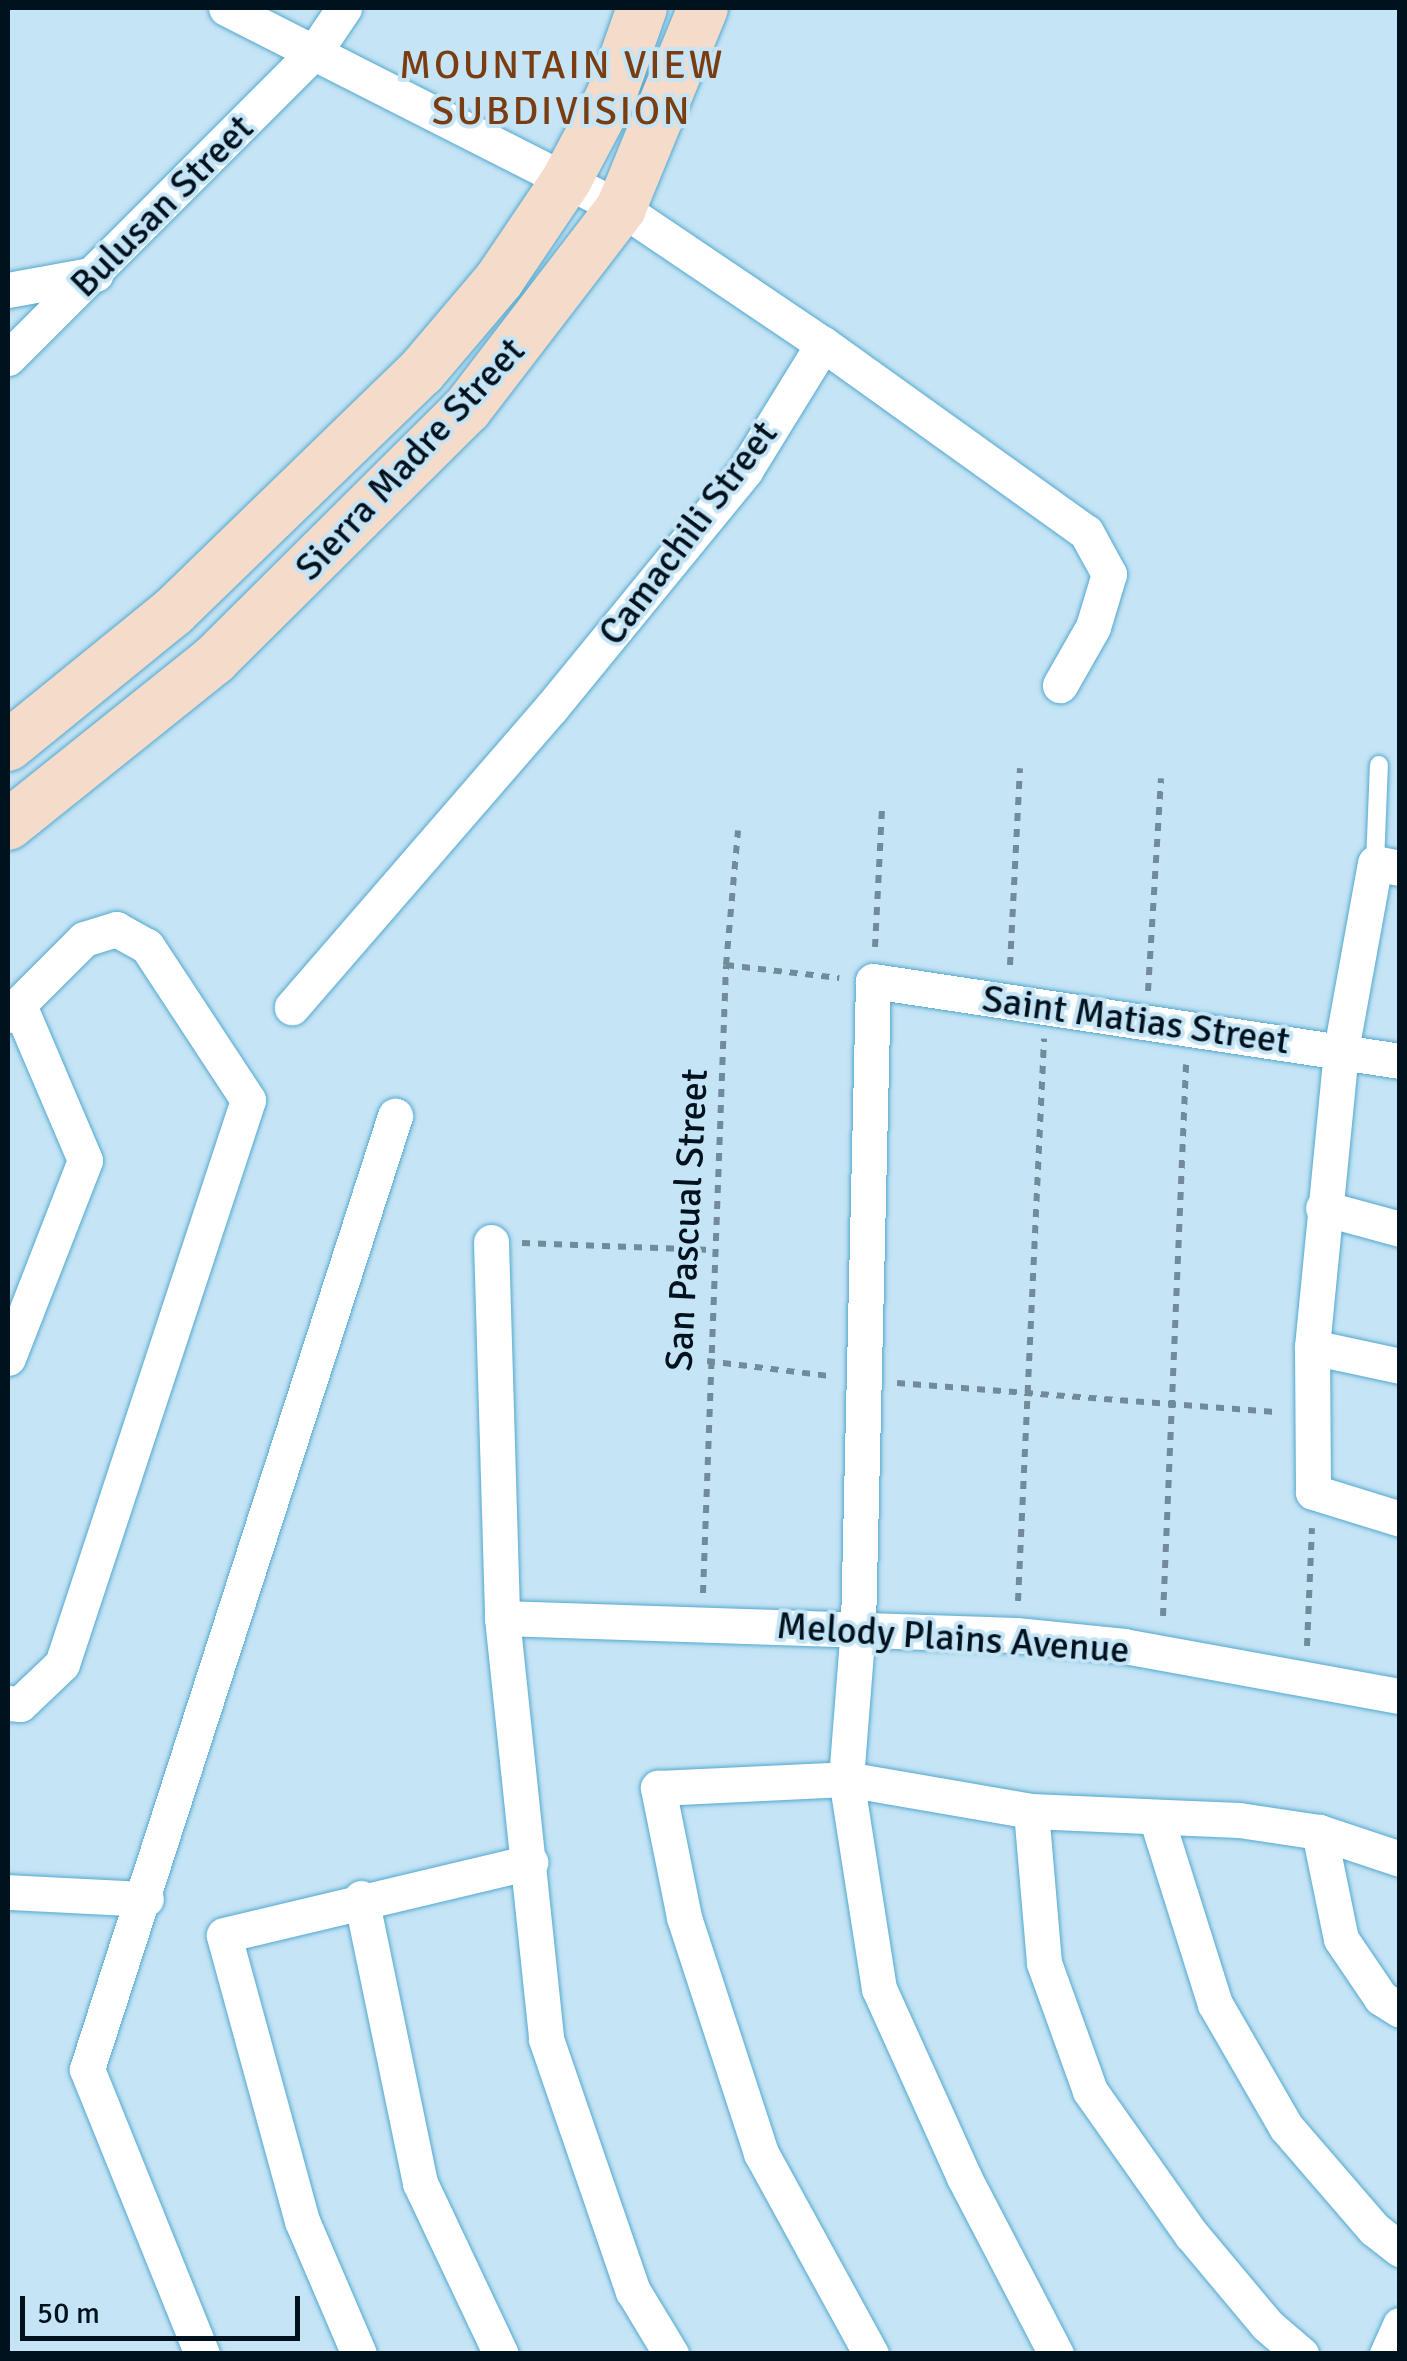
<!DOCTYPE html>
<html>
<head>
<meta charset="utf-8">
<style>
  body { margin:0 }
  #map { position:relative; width:1407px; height:2361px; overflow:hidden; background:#c5e4f5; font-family:Signika,sans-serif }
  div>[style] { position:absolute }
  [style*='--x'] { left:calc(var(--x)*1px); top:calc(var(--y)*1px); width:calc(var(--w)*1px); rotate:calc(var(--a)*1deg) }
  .path>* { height:6px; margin-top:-3px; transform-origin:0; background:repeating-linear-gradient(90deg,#718b9a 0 8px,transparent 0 16px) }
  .roads { filter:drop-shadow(0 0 2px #54a8cf) drop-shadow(0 0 2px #54a8cf) }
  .service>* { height:18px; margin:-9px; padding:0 9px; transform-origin:9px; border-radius:9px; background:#fff }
  .minor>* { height:35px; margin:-17.5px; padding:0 17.5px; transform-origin:17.5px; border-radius:17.5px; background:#fff }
  .secondary>* { height:50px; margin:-25px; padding:0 25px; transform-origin:25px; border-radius:25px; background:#f5dbca }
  span { translate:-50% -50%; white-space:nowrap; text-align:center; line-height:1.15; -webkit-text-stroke:8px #c5e4f5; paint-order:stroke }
  .street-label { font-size:38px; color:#00121e }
  .neighbourhood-label { font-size:40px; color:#7a3d12; letter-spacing:2.5px }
  .frame { position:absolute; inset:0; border:10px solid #00121e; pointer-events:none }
  .scale { position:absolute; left:20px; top:2296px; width:280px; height:45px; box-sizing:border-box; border:5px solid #00121e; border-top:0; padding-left:12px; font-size:30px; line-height:35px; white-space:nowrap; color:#00121e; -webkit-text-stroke:8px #c5e4f5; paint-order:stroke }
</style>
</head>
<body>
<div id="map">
  <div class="path">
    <i style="--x:875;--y:947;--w:137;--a:-87.1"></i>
    <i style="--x:726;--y:965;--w:135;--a:-84.9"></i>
    <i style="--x:1010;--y:965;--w:197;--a:-87.1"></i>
    <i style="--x:1148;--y:991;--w:213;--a:-86.5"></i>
    <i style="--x:522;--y:1243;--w:191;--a:2.1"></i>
    <i style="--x:707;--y:1361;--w:124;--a:7"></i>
    <i style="--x:897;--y:1383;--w:382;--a:4.4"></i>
    <i style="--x:703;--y:1593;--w:628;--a:-87.9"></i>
    <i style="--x:726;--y:965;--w:114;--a:6.6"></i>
    <i style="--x:1018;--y:1601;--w:563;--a:-87.35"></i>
    <i style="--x:1163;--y:1616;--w:552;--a:-87.61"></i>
    <i style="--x:1307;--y:1646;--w:118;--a:-87.6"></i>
  </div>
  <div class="roads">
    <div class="service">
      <i style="--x:1375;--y:863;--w:98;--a:-87.7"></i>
    </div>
    <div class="minor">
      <i style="--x:226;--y:8;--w:443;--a:26.9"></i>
      <i style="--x:621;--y:208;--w:244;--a:34"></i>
      <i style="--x:823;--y:344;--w:149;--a:121.6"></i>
      <i style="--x:745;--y:471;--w:306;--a:129.3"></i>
      <i style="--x:551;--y:708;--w:396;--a:130.9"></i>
      <i style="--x:8;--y:290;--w:89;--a:-10.3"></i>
      <i style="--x:823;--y:344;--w:323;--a:35.6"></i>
      <i style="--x:1086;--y:532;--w:48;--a:61.3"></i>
      <i style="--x:1109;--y:574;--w:55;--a:106.8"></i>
      <i style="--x:1093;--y:627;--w:67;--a:119.6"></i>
      <i style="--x:8;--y:358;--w:434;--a:-45"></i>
      <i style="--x:315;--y:51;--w:52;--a:-56"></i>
      <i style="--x:1400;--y:868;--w:25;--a:-169"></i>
      <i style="--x:1375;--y:863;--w:191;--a:100.3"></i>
      <i style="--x:1341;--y:1051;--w:297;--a:95.6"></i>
      <i style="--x:1312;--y:1347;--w:145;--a:89.6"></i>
      <i style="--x:1313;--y:1492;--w:91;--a:17.2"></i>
      <i style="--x:8;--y:1015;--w:107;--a:-45"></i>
      <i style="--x:84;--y:939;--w:34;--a:-17"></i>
      <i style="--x:116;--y:929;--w:35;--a:29"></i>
      <i style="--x:147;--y:946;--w:184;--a:56.7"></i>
      <i style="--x:248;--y:1100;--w:594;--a:108.25"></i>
      <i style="--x:62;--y:1664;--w:58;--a:136.4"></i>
      <i style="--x:20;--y:1704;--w:12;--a:-175"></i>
      <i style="--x:1323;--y:1208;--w:80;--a:15.3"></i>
      <i style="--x:491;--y:1242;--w:376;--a:88.3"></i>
      <i style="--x:502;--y:1618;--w:423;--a:84"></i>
      <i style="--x:546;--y:2039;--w:267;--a:71"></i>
      <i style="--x:633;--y:2291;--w:74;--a:58.9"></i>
      <i style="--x:1312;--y:1347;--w:90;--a:12.2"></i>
      <i style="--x:8;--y:1358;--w:212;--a:-68.7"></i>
      <i style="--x:85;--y:1160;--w:168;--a:-113.1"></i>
      <i style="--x:502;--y:1618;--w:514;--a:1.89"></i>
      <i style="--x:1016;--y:1635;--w:109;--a:5.8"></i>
      <i style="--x:1124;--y:1646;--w:280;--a:10.3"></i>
      <i style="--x:1031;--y:1811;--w:153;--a:85.1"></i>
      <i style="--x:1044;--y:1963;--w:136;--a:70.2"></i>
      <i style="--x:1090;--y:2091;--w:175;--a:54.8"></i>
      <i style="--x:1191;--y:2234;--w:119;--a:50.1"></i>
      <i style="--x:1267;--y:2325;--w:45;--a:40.5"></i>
      <i style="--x:1156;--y:1817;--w:196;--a:72.5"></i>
      <i style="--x:1215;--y:2004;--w:142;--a:60"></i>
      <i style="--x:1286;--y:2127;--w:135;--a:49.2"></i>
      <i style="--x:1374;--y:2229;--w:33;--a:38"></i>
      <i style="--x:1319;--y:1832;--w:109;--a:78.4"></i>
      <i style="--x:1341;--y:1939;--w:71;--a:55.9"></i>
      <i style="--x:1381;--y:1998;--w:22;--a:32"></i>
      <i style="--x:8;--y:1892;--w:138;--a:2.9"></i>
      <i style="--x:361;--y:1898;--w:291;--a:78.3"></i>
      <i style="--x:420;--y:2183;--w:189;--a:64.7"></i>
      <i style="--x:202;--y:2354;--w:307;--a:-112"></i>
      <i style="--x:87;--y:2069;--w:1002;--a:-72.09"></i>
      <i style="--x:359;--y:2354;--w:145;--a:-113.2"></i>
      <i style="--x:302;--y:2221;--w:296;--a:-105.3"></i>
      <i style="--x:224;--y:1935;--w:315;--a:-13.4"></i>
      <i style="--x:871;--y:2354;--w:229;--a:-118.7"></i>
      <i style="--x:761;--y:2153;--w:248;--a:-108.1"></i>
      <i style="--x:684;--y:1917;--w:132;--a:-101.4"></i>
      <i style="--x:658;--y:1788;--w:188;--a:-2.7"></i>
      <i style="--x:846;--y:1779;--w:188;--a:9.8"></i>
      <i style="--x:1031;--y:1811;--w:208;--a:2.5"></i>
      <i style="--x:1239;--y:1820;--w:81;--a:8.5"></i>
      <i style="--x:1319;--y:1832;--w:85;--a:18.4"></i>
      <i style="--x:1056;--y:2354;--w:199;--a:-117.5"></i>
      <i style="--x:964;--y:2177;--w:206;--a:-114.3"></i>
      <i style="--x:879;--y:1989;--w:213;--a:-98.9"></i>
      <i style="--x:846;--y:1779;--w:152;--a:-85.5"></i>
      <i style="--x:858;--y:1627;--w:646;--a:-88.67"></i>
      <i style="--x:873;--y:981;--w:533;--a:8.63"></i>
      <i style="--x:1387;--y:2354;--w:32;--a:-66"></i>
    </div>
    <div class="secondary">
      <i style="--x:8;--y:746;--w:213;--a:-39.1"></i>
      <i style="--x:173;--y:612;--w:345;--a:-44.1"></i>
      <i style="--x:421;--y:372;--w:121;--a:-49.7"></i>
      <i style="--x:499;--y:280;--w:122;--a:-56"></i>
      <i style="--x:567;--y:179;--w:94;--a:-62.1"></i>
      <i style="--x:611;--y:96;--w:93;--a:-70.6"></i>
      <i style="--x:8;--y:825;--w:265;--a:-38.7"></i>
      <i style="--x:215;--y:659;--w:355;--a:-44.8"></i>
      <i style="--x:467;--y:409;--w:253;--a:-52.5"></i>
      <i style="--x:621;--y:208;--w:216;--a:-67.7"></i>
    </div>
  </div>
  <div class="street-label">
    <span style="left:162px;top:206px;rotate:-45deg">Bulusan Street</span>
    <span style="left:410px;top:459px;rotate:-47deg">Sierra Madre Street</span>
    <span style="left:688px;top:533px;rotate:-53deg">Camachili Street</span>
    <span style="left:1136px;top:1020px;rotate:8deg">Saint Matias Street</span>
    <span style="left:687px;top:1220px;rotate:-87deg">San Pascual Street</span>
    <span style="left:953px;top:1638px;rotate:4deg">Melody Plains Avenue</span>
  </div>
  <div class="neighbourhood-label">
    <span style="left:562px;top:88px">MOUNTAIN VIEW<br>SUBDIVISION</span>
  </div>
  <div class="frame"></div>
  <div class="scale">50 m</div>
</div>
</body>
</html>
